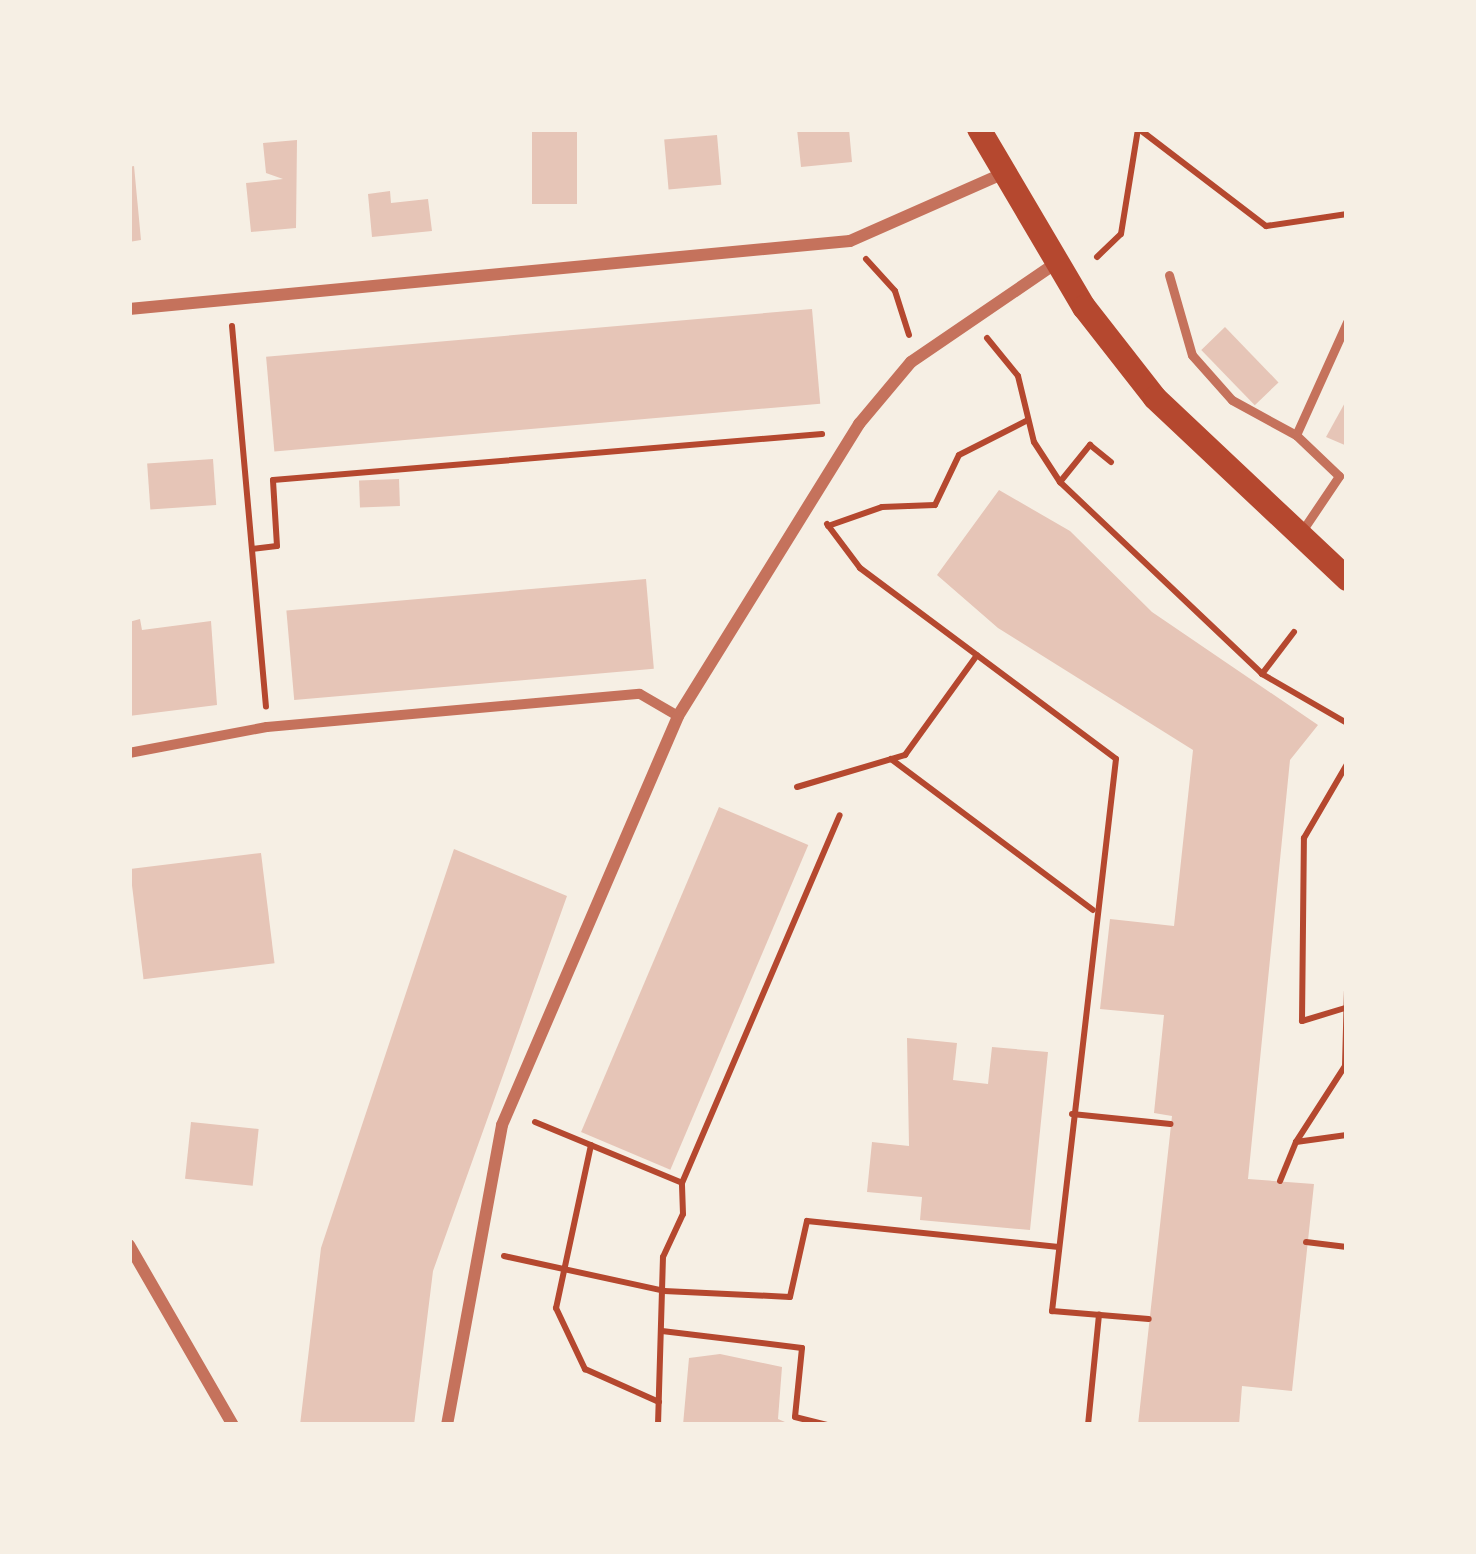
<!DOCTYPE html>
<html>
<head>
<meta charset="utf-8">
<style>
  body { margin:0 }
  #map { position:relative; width:1476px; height:1554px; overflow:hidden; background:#f6efe4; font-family:"Public Sans",sans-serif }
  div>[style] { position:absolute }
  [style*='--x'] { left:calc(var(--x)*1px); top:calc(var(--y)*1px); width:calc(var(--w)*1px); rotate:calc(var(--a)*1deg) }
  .building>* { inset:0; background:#e6c5b7; transform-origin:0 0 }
  .path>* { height:6px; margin:-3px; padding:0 3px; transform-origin:3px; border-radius:3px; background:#b5482f }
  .service>* { height:9px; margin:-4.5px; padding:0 4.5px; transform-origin:4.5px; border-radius:4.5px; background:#c5725c }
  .pedestrian>* { height:10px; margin:-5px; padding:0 5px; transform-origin:5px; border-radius:5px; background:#c5725c }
  .minor>* { height:12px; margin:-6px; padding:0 6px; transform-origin:6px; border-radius:6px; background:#c5725c }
  .secondary>* { height:24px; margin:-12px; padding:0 12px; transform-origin:12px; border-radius:12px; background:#b5482f }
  span { translate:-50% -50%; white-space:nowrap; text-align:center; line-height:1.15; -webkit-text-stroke:12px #f6efe4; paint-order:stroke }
  .frame { position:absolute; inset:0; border:132px solid #f6efe4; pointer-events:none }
</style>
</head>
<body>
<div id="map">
  <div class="building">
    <i style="left:532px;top:129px;width:45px;height:75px"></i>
    <i style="clip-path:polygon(797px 129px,849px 129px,852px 162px,801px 167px)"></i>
    <i style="left:717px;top:135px;width:50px;height:53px;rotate:85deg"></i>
    <i style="clip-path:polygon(297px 140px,296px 228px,251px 232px,246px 183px,283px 179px,266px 173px,263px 143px)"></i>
    <i style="clip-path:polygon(134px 166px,141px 240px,129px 242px,129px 167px)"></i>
    <i style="clip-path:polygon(390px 191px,391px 203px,428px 199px,432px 231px,372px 237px,368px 194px)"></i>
    <i style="left:812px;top:309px;width:95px;height:548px;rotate:85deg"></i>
    <i style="left:1225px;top:327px;width:77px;height:33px;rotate:46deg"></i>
    <i style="clip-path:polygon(1347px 399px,1347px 446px,1326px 437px)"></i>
    <i style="left:213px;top:459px;width:46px;height:66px;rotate:86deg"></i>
    <i style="left:399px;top:479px;width:27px;height:40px;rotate:88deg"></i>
    <i style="clip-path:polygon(999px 490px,1070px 531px,1152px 612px,1318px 725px,1290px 760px,1248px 1179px,1314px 1184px,1292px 1391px,1242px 1386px,1239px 1425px,1138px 1425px,1172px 1116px,1154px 1113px,1164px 1015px,1100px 1009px,1110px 919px,1174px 926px,1193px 750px,998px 628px,937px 575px)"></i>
    <i style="left:646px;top:579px;width:90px;height:361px;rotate:85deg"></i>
    <i style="clip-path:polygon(140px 619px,142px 630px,211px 621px,217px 705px,129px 716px,129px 622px)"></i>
    <i style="left:719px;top:807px;width:97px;height:353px;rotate:23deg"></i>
    <i style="clip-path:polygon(454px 849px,567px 896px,433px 1271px,414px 1425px,300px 1425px,321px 1248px)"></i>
    <i style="left:261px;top:853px;width:111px;height:132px;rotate:83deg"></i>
    <i style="clip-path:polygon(907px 1038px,957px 1043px,953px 1080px,988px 1084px,992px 1047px,1048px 1052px,1030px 1230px,920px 1220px,922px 1197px,867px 1192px,872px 1142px,909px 1146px)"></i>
    <i style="left:191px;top:1122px;width:68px;height:57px;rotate:6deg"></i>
    <i style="clip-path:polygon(720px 1354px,782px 1367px,778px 1419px,792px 1425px,683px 1425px,689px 1358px)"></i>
  </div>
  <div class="path">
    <i style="--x:1139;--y:129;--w:160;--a:37.4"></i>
    <i style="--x:1266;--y:226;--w:82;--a:-8.4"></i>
    <i style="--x:1097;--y:257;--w:33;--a:-44"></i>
    <i style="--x:1121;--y:234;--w:106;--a:-80.8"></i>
    <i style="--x:866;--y:259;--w:43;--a:47.8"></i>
    <i style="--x:895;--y:291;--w:46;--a:72.3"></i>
    <i style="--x:232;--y:326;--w:382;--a:84.9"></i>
    <i style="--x:987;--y:338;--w:49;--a:50.8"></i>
    <i style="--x:1018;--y:376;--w:68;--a:76.4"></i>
    <i style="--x:1034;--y:442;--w:48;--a:57"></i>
    <i style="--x:1060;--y:482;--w:48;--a:-51"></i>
    <i style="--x:1090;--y:445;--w:27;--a:39"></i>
    <i style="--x:1060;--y:482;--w:279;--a:43.5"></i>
    <i style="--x:827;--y:524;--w:55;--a:53.1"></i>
    <i style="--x:860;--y:568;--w:319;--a:36.7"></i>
    <i style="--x:1116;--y:759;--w:556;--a:96.61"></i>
    <i style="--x:1052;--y:1311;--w:97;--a:4.7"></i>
    <i style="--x:828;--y:526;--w:57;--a:-19.4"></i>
    <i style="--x:882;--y:507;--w:53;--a:-2.2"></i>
    <i style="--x:935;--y:505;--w:55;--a:-64.4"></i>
    <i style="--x:959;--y:455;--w:77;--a:-26.9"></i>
    <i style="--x:252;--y:549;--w:25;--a:-7"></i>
    <i style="--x:277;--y:546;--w:66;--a:-93.5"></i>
    <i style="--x:273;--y:480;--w:551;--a:-4.79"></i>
    <i style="--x:1294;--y:632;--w:53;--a:127.3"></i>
    <i style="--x:1262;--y:674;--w:98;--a:30"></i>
    <i style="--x:891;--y:759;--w:252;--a:36.8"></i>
    <i style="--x:797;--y:787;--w:113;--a:-16.5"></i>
    <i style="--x:905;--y:755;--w:123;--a:-54.2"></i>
    <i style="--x:1345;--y:1008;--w:45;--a:163.2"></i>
    <i style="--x:1302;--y:1021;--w:183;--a:-89.4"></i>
    <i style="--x:1304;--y:838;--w:86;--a:-59.8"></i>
    <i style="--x:1072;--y:1114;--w:99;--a:5.8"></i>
    <i style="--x:535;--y:1122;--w:159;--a:22.5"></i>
    <i style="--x:682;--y:1183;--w:400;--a:-66.8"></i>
    <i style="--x:1296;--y:1142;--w:90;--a:-57.2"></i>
    <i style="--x:1345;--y:1066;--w:75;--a:-88.5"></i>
    <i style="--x:591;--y:1145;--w:167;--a:102.1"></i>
    <i style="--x:556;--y:1308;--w:68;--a:64.6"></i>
    <i style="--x:585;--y:1369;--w:81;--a:24"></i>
    <i style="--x:1280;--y:1181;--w:42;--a:-67.7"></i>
    <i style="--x:1296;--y:1142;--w:51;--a:-7.8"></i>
    <i style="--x:1306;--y:1242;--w:41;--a:7"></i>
    <i style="--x:504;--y:1256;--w:164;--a:12.3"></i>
    <i style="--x:664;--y:1291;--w:126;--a:2.7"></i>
    <i style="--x:790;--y:1297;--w:78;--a:-77.4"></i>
    <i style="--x:807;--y:1221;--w:253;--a:5.9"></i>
    <i style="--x:662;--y:1331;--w:141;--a:6.9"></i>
    <i style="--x:802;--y:1348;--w:69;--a:95.8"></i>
    <i style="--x:795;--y:1417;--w:34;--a:14"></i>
    <i style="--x:658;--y:1425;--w:168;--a:-88.3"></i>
    <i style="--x:663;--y:1257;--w:47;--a:-65.1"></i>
    <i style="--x:683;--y:1214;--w:31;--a:-92"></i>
    <i style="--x:1088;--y:1425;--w:111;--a:-84.3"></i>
  </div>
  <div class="service">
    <i style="--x:1169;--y:275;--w:83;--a:74"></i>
    <i style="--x:1192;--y:355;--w:60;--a:48.4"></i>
    <i style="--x:1232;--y:400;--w:73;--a:28.7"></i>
    <i style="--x:1300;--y:534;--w:70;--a:-56.1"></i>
    <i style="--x:1339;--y:476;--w:59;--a:-136.4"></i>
    <i style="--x:1296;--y:435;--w:124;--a:-65.7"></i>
  </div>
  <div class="pedestrian">
    <i style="--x:129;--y:753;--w:140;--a:-10.7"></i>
    <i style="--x:267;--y:727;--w:374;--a:-5.1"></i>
    <i style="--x:640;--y:694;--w:44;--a:30.1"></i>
  </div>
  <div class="minor">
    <i style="--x:129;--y:309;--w:724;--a:-5.39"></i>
    <i style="--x:850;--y:241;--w:166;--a:-23.8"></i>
    <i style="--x:129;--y:1245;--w:208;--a:60"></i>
    <i style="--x:447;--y:1425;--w:305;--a:-79.6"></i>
    <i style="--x:502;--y:1125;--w:445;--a:-66.7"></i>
    <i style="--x:678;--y:716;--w:344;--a:-58.2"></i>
    <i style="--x:859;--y:424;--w:81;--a:-50"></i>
    <i style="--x:911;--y:362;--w:176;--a:-34.3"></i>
  </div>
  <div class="secondary">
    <i style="--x:979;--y:129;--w:207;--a:59.5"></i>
    <i style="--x:1084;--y:307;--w:115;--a:52"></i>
    <i style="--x:1155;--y:398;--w:264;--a:43.3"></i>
  </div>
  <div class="frame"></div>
</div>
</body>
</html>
